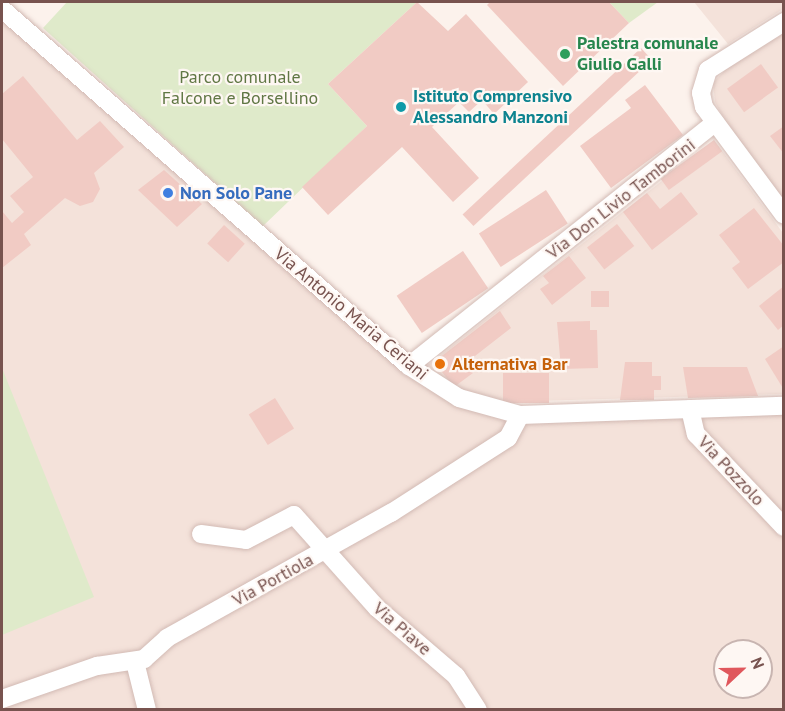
<!DOCTYPE html>
<html>
<head>
<meta charset="utf-8">
<style>
  body { margin:0 }
  #map { position:relative; width:785px; height:711px; overflow:hidden; background:#fcf2ec; font-family:"PT Sans",sans-serif }
  div>[style] { position:absolute }
  [style*='--x'] { left:calc(var(--x)*1px); top:calc(var(--y)*1px); width:calc(var(--w)*1px); rotate:calc(var(--a)*1deg) }
  .residential>* { inset:0; background:#f4e2da }
  .green>* { inset:0; background:#dfeaca }
  .building>* { inset:0; background:#f1cbc4; transform-origin:0 0 }
  .roads { filter:drop-shadow(0 0 2px #d2bab4) drop-shadow(0 0 2px #d2bab4) }
  .minor>* { height:18px; margin:-9px; padding:0 9px; transform-origin:9px; border-radius:9px; background:#fff }
  .dots>* { width:16px; height:16px; translate:-50% -50%; box-sizing:border-box; border:3px solid #fef7f3; border-radius:50% }
  span { translate:-50% -50%; white-space:nowrap; text-align:center; line-height:1.15; -webkit-text-stroke:4.5px #fef7f3; paint-order:stroke }
  .leisure-label { font-size:18px; color:#27864d; font-weight:700 }
  .left { translate:0 -50%; text-align:left }
  .park-label { font-size:18px; color:#607744 }
  .culture-label { font-size:18px; color:#0d838f; font-weight:700 }
  .shop-label { font-size:18px; color:#366cbe; font-weight:700 }
  .street-label { font-size:18px; color:#78534f }
  .food-label { font-size:18px; color:#c56008; font-weight:700 }
  .frame { position:absolute; inset:0; border:3px solid #78534f; pointer-events:none }
  .north { position:absolute; left:713px; top:639px; width:60px; height:60px; box-sizing:border-box; background:#fef7f3; border:2px solid #c8b5b1; border-radius:50%; rotate:68deg; font-size:16px; font-weight:700; line-height:24px; text-align:center; color:#78534f }
  .north::after { content:''; display:block; margin:auto; width:21px; height:27px; background:#e0575c; clip-path:polygon(50% 0,100% 100%,50% 72%,0 100%) }
</style>
</head>
<body>
<div id="map">
  <div class="residential">
    <i style="clip-path:polygon(694px 2px,783px 2px,783px 9px,728px 44px)"></i>
    <i style="clip-path:polygon(evenodd,2px 19px,472px 408px,783px 410px,783px 709px,2px 709px,2px 19px,725px 651px,761px 651px,761px 687px,725px 687px,725px 651px)"></i>
    <i style="clip-path:polygon(783px 32px,783px 200px,725px 121px,715px 102px,713px 83px,727px 68px)"></i>
    <i style="clip-path:polygon(714px 140px,783px 233px,783px 394px,502px 402px,457px 390px,428px 365px)"></i>
  </div>
  <div class="green">
    <i style="clip-path:polygon(67px 2px,417px 2px,328px 84px,367px 126px,263px 226px,43px 28px)"></i>
    <i style="clip-path:polygon(609px 2px,658px 2px,629px 23px)"></i>
    <i style="clip-path:polygon(2px 368px,94px 597px,2px 635px)"></i>
  </div>
  <div class="building">
    <i style="clip-path:polygon(417px 2px,448px 31px,466px 14px,528px 82px,494px 114px,482px 100px,469px 112px,459px 102px,432px 127px,479px 178px,453px 202px,402px 147px,328px 215px,302px 187px,367px 126px,328px 84px)"></i>
    <i style="clip-path:polygon(490px 2px,609px 2px,629px 23px,563px 86px,487px 5px)"></i>
    <i style="left:641px;top:48px;width:16px;height:244px;rotate:47deg"></i>
    <i style="left:761px;top:64px;width:29px;height:42px;rotate:54deg"></i>
    <i style="clip-path:polygon(23px 76px,77px 140px,100px 121px,124px 147px,94px 173px,100px 189px,93px 202px,80px 206px,65px 198px,24px 234px,31px 245px,2px 268px,2px 211px,12px 223px,24px 212px,10px 196px,33px 177px,2px 139px,2px 94px)"></i>
    <i style="clip-path:polygon(645px 85px,683px 135px,611px 188px,580px 146px,631px 108px,625px 100px)"></i>
    <i style="clip-path:polygon(784px 126px,784px 154px,770px 136px)"></i>
    <i style="left:714px;top:140px;width:14px;height:66px;rotate:54deg"></i>
    <i style="clip-path:polygon(164px 170px,202px 204px,177px 227px,138px 190px)"></i>
    <i style="left:546px;top:190px;width:40px;height:80px;rotate:57deg"></i>
    <i style="clip-path:polygon(681px 192px,698px 214px,652px 250px,623px 212px,647px 193px,660px 209px)"></i>
    <i style="clip-path:polygon(754px 208px,784px 246px,784px 262px,748px 289px,732px 268px,740px 262px,719px 235px)"></i>
    <i style="left:617px;top:224px;width:28px;height:38px;rotate:52deg"></i>
    <i style="left:224px;top:225px;width:28px;height:25px;rotate:42deg"></i>
    <i style="left:463px;top:251px;width:45px;height:80px;rotate:56deg"></i>
    <i style="clip-path:polygon(569px 256px,586px 278px,552px 305px,540px 289px,549px 283px,543px 276px)"></i>
    <i style="clip-path:polygon(784px 286px,784px 325px,778px 330px,759px 306px)"></i>
    <i style="left:609px;top:291px;width:16px;height:18px;rotate:90deg"></i>
    <i style="clip-path:polygon(500px 311px,511px 328px,466px 363px,473px 373px,454px 387px,434px 362px)"></i>
    <i style="clip-path:polygon(590px 321px,590px 330px,597px 330px,598px 368px,561px 369px,557px 322px)"></i>
    <i style="clip-path:polygon(784px 346px,784px 390px,765px 359px)"></i>
    <i style="clip-path:polygon(625px 362px,652px 362px,652px 376px,661px 376px,661px 390px,654px 390px,654px 400px,620px 400px)"></i>
    <i style="clip-path:polygon(683px 367px,747px 367px,758px 396px,688px 398px)"></i>
    <i style="left:549px;top:373px;width:30px;height:46px;rotate:90deg"></i>
    <i style="left:275px;top:398px;width:36px;height:31px;rotate:58deg"></i>
  </div>
  <div class="roads">
    <div class="minor">
      <i style="--x:2;--y:9;--w:541;--a:41.26"></i>
      <i style="--x:409;--y:366;--w:59;--a:32.6"></i>
      <i style="--x:459;--y:398;--w:63;--a:15.6"></i>
      <i style="--x:520;--y:415;--w:264;--a:-2"></i>
      <i style="--x:784;--y:22;--w:90;--a:147.7"></i>
      <i style="--x:708;--y:70;--w:24;--a:107"></i>
      <i style="--x:701;--y:93;--w:14;--a:78"></i>
      <i style="--x:704;--y:107;--w:134;--a:53.5"></i>
      <i style="--x:409;--y:366;--w:391;--a:-38.5"></i>
      <i style="--x:690;--y:409;--w:26;--a:77"></i>
      <i style="--x:696;--y:434;--w:128;--a:46.6"></i>
      <i style="--x:201;--y:534;--w:45;--a:7.6"></i>
      <i style="--x:246;--y:540;--w:54;--a:-27.5"></i>
      <i style="--x:294;--y:515;--w:125;--a:48.3"></i>
      <i style="--x:377;--y:608;--w:104;--a:40.7"></i>
      <i style="--x:456;--y:676;--w:40;--a:57.1"></i>
      <i style="--x:135;--y:662;--w:49;--a:76"></i>
      <i style="--x:2;--y:699;--w:101;--a:-19.2"></i>
      <i style="--x:97;--y:666;--w:48;--a:-8.5"></i>
      <i style="--x:144;--y:659;--w:31;--a:-42"></i>
      <i style="--x:167;--y:638;--w:257;--a:-29.2"></i>
      <i style="--x:391;--y:513;--w:139;--a:-32.7"></i>
      <i style="--x:508;--y:438;--w:26;--a:-62"></i>
    </div>
  </div>
  <div class="dots">
    <i style="left:565px;top:54px;background:#2e9e5b"></i>
    <i style="left:401px;top:107px;background:#0f9aa8"></i>
    <i style="left:168px;top:193px;background:#3f7fe0"></i>
    <i style="left:440px;top:364px;background:#e8710a"></i>
  </div>
  <div class="leisure-label">
    <span class="left" style="left:577px;top:54px">Palestra comunale<br>Giulio Galli</span>
  </div>
  <div class="park-label">
    <span style="left:240px;top:88px">Parco comunale<br>Falcone e Borsellino</span>
  </div>
  <div class="culture-label">
    <span class="left" style="left:413px;top:107px">Istituto Comprensivo<br>Alessandro Manzoni</span>
  </div>
  <div class="shop-label">
    <span class="left" style="left:180px;top:193px">Non Solo Pane</span>
  </div>
  <div class="street-label">
    <span style="left:621px;top:199px;rotate:-38deg">Via Don Livio Tamborini</span>
    <span style="left:351px;top:314px;rotate:40deg">Via Antonio Maria Ceriani</span>
    <span style="left:731px;top:471px;rotate:47deg">Via Pozzolo</span>
    <span style="left:273px;top:580px;rotate:-29deg">Via Portiola</span>
    <span style="left:402px;top:629px;rotate:41deg">Via Piave</span>
  </div>
  <div class="food-label">
    <span class="left" style="left:452px;top:364px">Alternativa Bar</span>
  </div>
  <div class="frame"></div>
  <div class="north">N</div>
</div>
</body>
</html>
